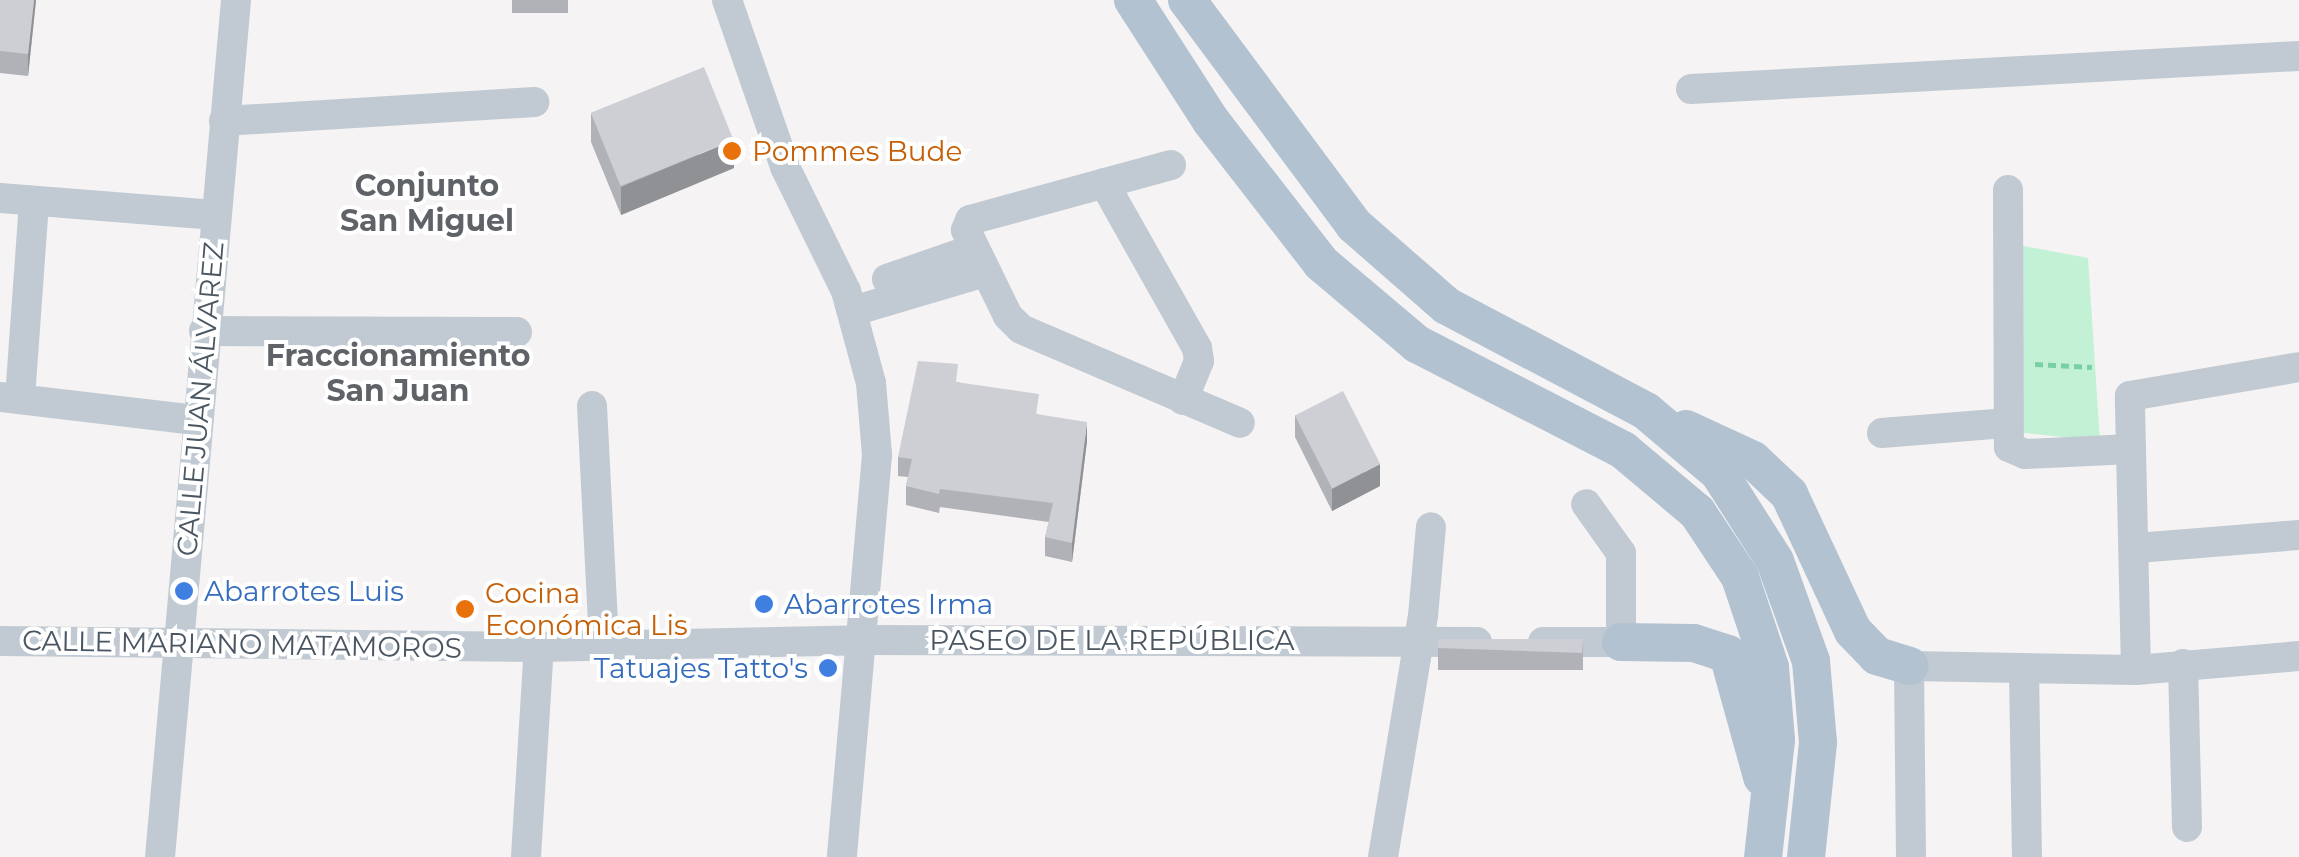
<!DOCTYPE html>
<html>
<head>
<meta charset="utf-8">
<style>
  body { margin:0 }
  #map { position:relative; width:2299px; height:857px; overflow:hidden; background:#f5f3f3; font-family:Montserrat,sans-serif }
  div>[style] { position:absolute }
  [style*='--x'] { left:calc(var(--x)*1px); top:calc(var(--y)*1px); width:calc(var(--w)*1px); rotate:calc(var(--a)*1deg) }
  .green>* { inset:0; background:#c3f1d5 }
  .path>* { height:5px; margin-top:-2.5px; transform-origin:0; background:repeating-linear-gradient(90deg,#7ad0a6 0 8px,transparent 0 13px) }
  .minor>* { height:30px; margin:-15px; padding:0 15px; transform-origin:15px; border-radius:15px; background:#c1cad2 }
  .major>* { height:38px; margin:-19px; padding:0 19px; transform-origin:19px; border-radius:19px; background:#b3c2d1 }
  .wall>* { inset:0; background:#b0b2b7; transform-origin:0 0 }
  .shaded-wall>* { inset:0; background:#909195 }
  .building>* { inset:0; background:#cdcfd5; transform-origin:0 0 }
  .dots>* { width:28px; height:28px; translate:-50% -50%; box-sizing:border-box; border:5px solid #fff; border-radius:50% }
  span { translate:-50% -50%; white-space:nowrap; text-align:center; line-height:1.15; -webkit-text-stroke:8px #fff; paint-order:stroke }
  .food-label { font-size:28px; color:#c56008 }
  .left { translate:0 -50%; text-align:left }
  .street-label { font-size:28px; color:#4a5661 }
  .shop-label { font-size:28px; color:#366cbe }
  .right { translate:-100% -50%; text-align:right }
  .neighbourhood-label { font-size:30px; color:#5f6368; font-weight:700 }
</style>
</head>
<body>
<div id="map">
  <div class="green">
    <i style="clip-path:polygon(2008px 243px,2088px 258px,2100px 441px,2005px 431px)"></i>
  </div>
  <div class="path">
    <i style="--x:2035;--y:364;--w:57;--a:3"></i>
  </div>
  <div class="minor">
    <i style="--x:727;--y:0;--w:177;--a:70.8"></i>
    <i style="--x:785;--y:167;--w:138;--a:63.8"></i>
    <i style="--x:846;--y:291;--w:95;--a:74.8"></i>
    <i style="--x:871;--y:383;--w:72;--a:85.2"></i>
    <i style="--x:877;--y:455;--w:404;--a:95"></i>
    <i style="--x:1691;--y:89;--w:609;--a:-3.11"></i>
    <i style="--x:224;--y:121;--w:311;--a:-3.5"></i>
    <i style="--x:1171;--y:165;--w:208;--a:164.7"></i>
    <i style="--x:970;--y:220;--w:11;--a:112"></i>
    <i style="--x:966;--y:230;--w:96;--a:64"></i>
    <i style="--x:1008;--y:316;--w:18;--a:45"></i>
    <i style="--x:1021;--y:329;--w:238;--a:23.2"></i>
    <i style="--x:1104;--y:183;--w:189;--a:60.6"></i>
    <i style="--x:1197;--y:348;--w:13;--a:81"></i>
    <i style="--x:1199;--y:361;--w:42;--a:112.3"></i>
    <i style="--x:2008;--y:190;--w:257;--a:89.8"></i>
    <i style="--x:2009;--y:447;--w:17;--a:24"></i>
    <i style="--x:2025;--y:454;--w:106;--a:-2.7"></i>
    <i style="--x:0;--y:198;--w:216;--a:4.5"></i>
    <i style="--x:887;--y:279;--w:91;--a:-19.2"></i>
    <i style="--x:853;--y:311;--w:138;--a:-16.5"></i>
    <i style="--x:204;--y:331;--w:313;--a:0.2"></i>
    <i style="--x:0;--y:397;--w:197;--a:6.7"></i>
    <i style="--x:20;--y:398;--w:196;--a:-85.9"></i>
    <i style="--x:592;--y:406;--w:239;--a:87.1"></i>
    <i style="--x:1882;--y:433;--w:123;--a:-4.6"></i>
    <i style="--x:2137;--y:548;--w:163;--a:-4.6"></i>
    <i style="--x:0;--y:641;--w:539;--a:0.64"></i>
    <i style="--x:539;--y:647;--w:322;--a:-1.2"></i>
    <i style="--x:861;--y:640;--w:616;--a:0.19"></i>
    <i style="--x:1543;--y:642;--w:78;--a:0"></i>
    <i style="--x:1621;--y:642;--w:89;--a:-90"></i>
    <i style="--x:1621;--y:553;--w:60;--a:-125.5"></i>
    <i style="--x:2183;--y:664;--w:163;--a:88.6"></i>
    <i style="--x:2024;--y:669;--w:188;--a:89.1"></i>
    <i style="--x:2136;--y:670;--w:274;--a:-91.3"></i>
    <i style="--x:2130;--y:396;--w:171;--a:-9.7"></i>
    <i style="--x:160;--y:857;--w:860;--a:-84.93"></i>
    <i style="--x:526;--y:857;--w:210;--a:-86.5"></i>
    <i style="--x:1383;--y:857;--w:244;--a:-80.6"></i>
    <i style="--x:1423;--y:616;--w:89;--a:-84.9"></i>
    <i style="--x:1911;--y:857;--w:191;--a:-90.6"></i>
    <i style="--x:1909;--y:666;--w:227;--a:1"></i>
    <i style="--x:2136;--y:670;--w:164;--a:-4.9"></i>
  </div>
  <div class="major">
    <i style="--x:1133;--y:0;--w:144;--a:57.2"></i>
    <i style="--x:1211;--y:121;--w:180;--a:52.2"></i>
    <i style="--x:1321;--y:263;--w:126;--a:40.2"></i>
    <i style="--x:1417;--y:344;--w:232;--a:27.2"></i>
    <i style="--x:1623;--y:450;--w:97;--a:40"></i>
    <i style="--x:1697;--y:512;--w:78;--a:56.5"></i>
    <i style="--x:1740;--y:577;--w:95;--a:71.6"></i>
    <i style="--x:1770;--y:667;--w:73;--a:85.3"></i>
    <i style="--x:1776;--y:740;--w:118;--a:96.3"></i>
    <i style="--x:1187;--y:0;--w:280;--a:53.4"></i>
    <i style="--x:1354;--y:225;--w:123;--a:41.1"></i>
    <i style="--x:1447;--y:306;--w:225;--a:27.8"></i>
    <i style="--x:1646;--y:411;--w:96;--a:40.3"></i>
    <i style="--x:1719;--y:473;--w:104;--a:57.5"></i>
    <i style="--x:1775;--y:561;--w:106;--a:70.2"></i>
    <i style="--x:1811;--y:661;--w:82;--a:85.1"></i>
    <i style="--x:1818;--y:743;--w:115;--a:96"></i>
    <i style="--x:1686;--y:429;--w:74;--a:24.8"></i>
    <i style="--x:1753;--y:460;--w:50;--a:43.4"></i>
    <i style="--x:1789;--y:494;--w:151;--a:65"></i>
    <i style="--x:1853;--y:631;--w:35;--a:46"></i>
    <i style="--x:1877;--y:656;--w:34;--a:17"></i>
    <i style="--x:1621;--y:642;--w:73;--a:0.8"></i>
    <i style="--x:1694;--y:643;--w:36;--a:18"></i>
    <i style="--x:1728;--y:654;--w:128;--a:74.5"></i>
  </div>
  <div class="wall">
    <i style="clip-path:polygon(0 0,36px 0,28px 76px,0 73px)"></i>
    <i style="left:512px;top:0;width:56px;height:13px"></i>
    <i style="clip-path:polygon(591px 114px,734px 168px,621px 215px,591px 142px)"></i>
    <i style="clip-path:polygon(958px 382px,1039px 415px,1087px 441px,1072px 562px,1045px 556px,1045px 537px,1049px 522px,940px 507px,939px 513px,906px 505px,906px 486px,908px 477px,898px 476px,898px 457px)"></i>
    <i style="clip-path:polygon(1295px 415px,1380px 486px,1332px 511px,1295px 437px)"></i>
    <i style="left:1438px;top:639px;width:145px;height:31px"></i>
  </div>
  <div class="shaded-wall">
    <i style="clip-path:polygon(34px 0,36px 0,28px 76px,28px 54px)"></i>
    <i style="clip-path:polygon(734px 140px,734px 168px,621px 215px,621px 187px)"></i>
    <i style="clip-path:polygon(1087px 422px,1087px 441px,1072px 562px,1072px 543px)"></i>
    <i style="clip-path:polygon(1380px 464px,1380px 486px,1332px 511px,1332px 489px)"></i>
  </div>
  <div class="building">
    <i style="clip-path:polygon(0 0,34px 0,28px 54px,0 51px)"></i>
    <i style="left:704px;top:67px;width:79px;height:122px;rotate:68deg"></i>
    <i style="clip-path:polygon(918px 361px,958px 364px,956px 382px,1039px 394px,1036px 414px,1087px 422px,1072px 543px,1045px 537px,1053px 503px,940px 489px,939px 494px,906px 486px,912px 459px,898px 457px)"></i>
    <i style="left:1343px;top:391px;width:82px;height:54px;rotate:63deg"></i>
    <i style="clip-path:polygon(1438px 639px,1583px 639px,1582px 653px,1438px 648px)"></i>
  </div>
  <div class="dots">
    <i style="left:732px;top:151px;background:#e8710a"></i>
    <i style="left:184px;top:591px;background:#3f7fe0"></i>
    <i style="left:764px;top:604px;background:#3f7fe0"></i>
    <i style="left:465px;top:609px;background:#e8710a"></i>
    <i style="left:828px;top:668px;background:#3f7fe0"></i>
  </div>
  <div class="food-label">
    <span class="left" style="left:752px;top:151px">Pommes Bude</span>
    <span class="left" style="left:485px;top:609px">Cocina<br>Económica Lis</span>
  </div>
  <div class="street-label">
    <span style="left:200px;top:399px;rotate:-85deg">CALLE JUAN ÁLVAREZ</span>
    <span style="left:1112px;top:640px">PASEO DE LA REPÚBLICA</span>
    <span style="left:242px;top:644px;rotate:1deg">CALLE MARIANO MATAMOROS</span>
  </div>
  <div class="shop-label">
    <span class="left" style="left:204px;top:591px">Abarrotes Luis</span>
    <span class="left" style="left:784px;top:604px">Abarrotes Irma</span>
    <span class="right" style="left:808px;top:668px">Tatuajes Tatto's</span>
  </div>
  <div class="neighbourhood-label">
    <span style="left:427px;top:203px">Conjunto<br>San Miguel</span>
    <span style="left:398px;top:373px">Fraccionamiento<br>San Juan</span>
  </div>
</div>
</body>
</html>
